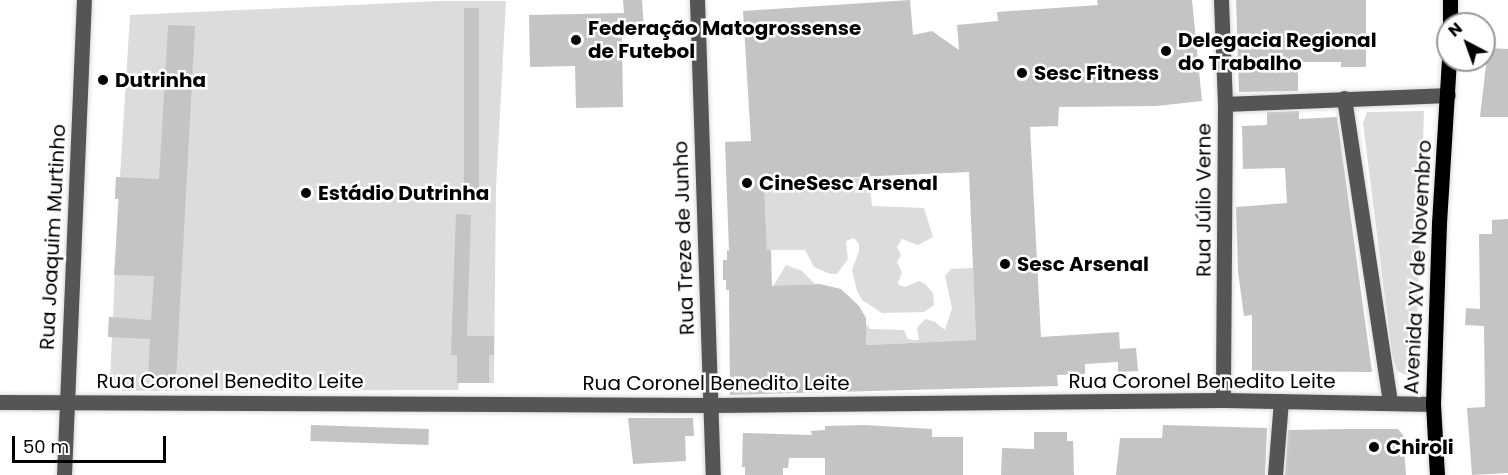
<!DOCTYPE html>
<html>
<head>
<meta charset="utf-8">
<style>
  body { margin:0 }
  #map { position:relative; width:1508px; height:475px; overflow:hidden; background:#fff; font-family:Poppins,sans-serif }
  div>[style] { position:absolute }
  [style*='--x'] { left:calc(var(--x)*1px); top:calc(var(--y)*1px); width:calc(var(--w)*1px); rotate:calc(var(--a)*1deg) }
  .green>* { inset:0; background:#dcdcdc }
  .building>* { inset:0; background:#c4c4c4; transform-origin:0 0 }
  .roads { filter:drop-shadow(0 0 2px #dbdbdb) drop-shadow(0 0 2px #dbdbdb) }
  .minor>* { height:15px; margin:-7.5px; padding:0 7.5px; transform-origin:7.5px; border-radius:7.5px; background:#555 }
  .major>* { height:15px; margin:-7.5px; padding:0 7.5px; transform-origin:7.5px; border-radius:7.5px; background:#000 }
  .dots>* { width:16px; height:16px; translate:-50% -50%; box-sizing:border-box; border:3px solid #fff; border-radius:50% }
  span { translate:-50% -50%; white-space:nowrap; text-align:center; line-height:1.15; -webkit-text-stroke:5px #fff; paint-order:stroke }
  .poi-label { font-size:20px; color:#000; font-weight:700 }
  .left { translate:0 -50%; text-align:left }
  .street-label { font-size:20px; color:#000 }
  .north { position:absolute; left:1436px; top:12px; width:60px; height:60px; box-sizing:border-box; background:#fff; border:2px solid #999; border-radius:50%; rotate:319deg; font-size:16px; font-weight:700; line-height:24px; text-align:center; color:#000 }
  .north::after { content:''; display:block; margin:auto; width:21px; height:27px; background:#000; clip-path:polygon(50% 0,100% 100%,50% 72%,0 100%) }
  .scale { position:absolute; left:12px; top:436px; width:154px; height:27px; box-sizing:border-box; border:3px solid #000; border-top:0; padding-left:8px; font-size:18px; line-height:21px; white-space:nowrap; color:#000; -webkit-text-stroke:4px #fff; paint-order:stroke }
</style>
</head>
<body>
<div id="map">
  <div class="green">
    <i style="clip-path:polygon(439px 1px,506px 1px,496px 187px,494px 383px,459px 383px,458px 390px,122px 391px,110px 379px,112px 337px,108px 337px,109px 317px,113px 317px,118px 199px,115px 199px,116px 177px,120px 177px,130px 15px)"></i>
    <i style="clip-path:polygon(1424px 111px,1417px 319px,1419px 380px,1397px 371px,1392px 354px,1363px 123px,1367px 112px)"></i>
    <i style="clip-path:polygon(869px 177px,872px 206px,924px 208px,933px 237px,918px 245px,902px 239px,897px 247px,901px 255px,897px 262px,902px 273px,898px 282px,899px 285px,905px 287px,919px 281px,925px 284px,933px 293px,934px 305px,924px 312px,882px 313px,862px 300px,857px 291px,852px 270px,859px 251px,859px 244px,854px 238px,846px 241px,848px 259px,837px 274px,830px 274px,814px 267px,805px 250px,767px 250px,764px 181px)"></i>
    <i style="clip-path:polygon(786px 265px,802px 271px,815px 284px,772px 288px)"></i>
    <i style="clip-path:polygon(973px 268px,976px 340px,866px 345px,866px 323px,870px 329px,904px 330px,908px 339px,914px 340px,919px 340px,917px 328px,925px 319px,935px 322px,945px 330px,952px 308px,945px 276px,951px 269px)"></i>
  </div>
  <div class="building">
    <i style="clip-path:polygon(623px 0,642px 0,644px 31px,622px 34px,623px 107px,576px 108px,575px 66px,530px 67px,529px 15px,624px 13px)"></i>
    <i style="clip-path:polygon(evenodd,910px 0,913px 35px,932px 31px,959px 50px,957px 25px,998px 21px,997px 12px,1098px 5px,1097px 0,1192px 0,1202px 101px,1156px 106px,1059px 107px,1058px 126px,1030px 127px,1041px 337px,1119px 332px,1120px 349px,1136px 348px,1138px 371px,1118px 372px,1118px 362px,1085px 364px,1085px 374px,1057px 375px,1058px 386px,730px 395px,729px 290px,726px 290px,726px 280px,723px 280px,723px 260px,727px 260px,727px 250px,729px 251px,725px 142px,751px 141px,743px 11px,910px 0,969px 172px,976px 340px,866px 345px,866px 318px,859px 306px,841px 289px,820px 284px,772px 286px,771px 250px,767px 250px,764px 181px,969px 172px)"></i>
    <i style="clip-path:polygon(1236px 0,1366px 0,1366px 67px,1341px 67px,1341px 62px,1298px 62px,1298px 91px,1239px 92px)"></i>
    <i style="left:464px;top:8px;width:15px;height:188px"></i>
    <i style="clip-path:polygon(168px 25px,195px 26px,176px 379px,148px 377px,150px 339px,108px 337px,109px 317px,151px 320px,154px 276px,114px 275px,119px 199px,115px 199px,116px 177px,159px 179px)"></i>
    <i style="clip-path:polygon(1488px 48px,1508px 49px,1508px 117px,1480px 117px)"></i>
    <i style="clip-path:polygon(1299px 111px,1299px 119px,1337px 117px,1372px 372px,1252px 371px,1252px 315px,1244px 316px,1238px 272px,1236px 207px,1287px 203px,1285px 168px,1243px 169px,1242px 126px,1267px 125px,1267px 112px)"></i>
    <i style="clip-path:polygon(456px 214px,471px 215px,467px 336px,494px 336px,494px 355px,489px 355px,489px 383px,457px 383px,457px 355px,451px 355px)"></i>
    <i style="clip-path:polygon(1508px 219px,1508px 473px,1472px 475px,1467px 408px,1485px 407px,1484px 326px,1465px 325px,1466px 308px,1480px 309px,1479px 234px,1492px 234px,1492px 220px)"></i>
    <i style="clip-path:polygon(628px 418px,693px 418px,694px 436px,685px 436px,686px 461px,633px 464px)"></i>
    <i style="left:311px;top:425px;width:118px;height:16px;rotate:2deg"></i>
    <i style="clip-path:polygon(864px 425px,932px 429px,932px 437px,963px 437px,963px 475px,825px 475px,825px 458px,789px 458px,788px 468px,783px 468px,783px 475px,745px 475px,745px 467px,742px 467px,743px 433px,812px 435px,811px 431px,825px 430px,825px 426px)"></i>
    <i style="clip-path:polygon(1163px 425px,1267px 428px,1265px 475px,1116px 475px,1120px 438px,1162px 438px)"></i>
    <i style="clip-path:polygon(1346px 429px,1398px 429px,1403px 435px,1406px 475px,1285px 475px,1288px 430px)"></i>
    <i style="clip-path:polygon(1034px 432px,1067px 432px,1067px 441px,1073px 441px,1074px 475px,1001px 475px,1002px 448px,1034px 449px)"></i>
  </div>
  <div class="roads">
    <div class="minor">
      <i style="--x:697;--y:0;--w:475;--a:88.1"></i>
      <i style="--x:1221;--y:0;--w:104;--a:87.8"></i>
      <i style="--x:1225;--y:104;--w:296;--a:90.4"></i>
      <i style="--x:1344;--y:98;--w:308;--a:81.4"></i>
      <i style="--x:1225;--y:104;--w:223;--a:-2.3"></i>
      <i style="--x:0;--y:402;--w:711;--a:0.24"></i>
      <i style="--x:711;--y:405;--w:512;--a:-0.56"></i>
      <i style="--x:1223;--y:400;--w:210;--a:1.1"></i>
      <i style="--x:64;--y:475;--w:475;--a:-87.6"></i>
      <i style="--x:1275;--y:475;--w:74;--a:-85.4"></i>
    </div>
    <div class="major">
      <i style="--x:1450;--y:24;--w:24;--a:-90"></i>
      <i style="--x:1437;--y:475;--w:71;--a:-93.2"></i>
      <i style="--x:1433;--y:404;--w:181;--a:-88.1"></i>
      <i style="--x:1439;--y:223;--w:163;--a:-86.5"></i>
    </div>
  </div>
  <div class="dots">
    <i style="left:576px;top:40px;background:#000"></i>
    <i style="left:1166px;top:51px;background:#000"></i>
    <i style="left:1022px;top:73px;background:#000"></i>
    <i style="left:103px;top:80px;background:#000"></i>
    <i style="left:747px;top:183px;background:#000"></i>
    <i style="left:306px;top:193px;background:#000"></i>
    <i style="left:1005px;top:264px;background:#000"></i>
    <i style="left:1374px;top:447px;background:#000"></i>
  </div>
  <div class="poi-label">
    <span class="left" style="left:588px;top:40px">Federação Matogrossense<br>de Futebol</span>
    <span class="left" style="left:1178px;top:52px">Delegacia Regional<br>do Trabalho</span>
    <span class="left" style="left:1034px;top:73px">Sesc Fitness</span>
    <span class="left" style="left:115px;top:80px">Dutrinha</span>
    <span class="left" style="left:759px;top:183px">CineSesc Arsenal</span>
    <span class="left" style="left:318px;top:193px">Estádio Dutrinha</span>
    <span class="left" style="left:1017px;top:264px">Sesc Arsenal</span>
    <span class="left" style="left:1386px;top:447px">Chiroli</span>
  </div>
  <div class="street-label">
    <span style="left:1204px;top:200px;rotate:-90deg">Rua Júlio Verne</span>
    <span style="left:53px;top:237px;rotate:-87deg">Rua Joaquim Murtinho</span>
    <span style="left:684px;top:238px;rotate:-92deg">Rua Treze de Junho</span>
    <span style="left:1418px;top:267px;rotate:-87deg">Avenida XV de Novembro</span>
    <span style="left:230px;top:381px">Rua Coronel Benedito Leite</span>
    <span style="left:1202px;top:381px">Rua Coronel Benedito Leite</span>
    <span style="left:716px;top:383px">Rua Coronel Benedito Leite</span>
  </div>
  <div class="north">N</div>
  <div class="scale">50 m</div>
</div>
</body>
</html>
